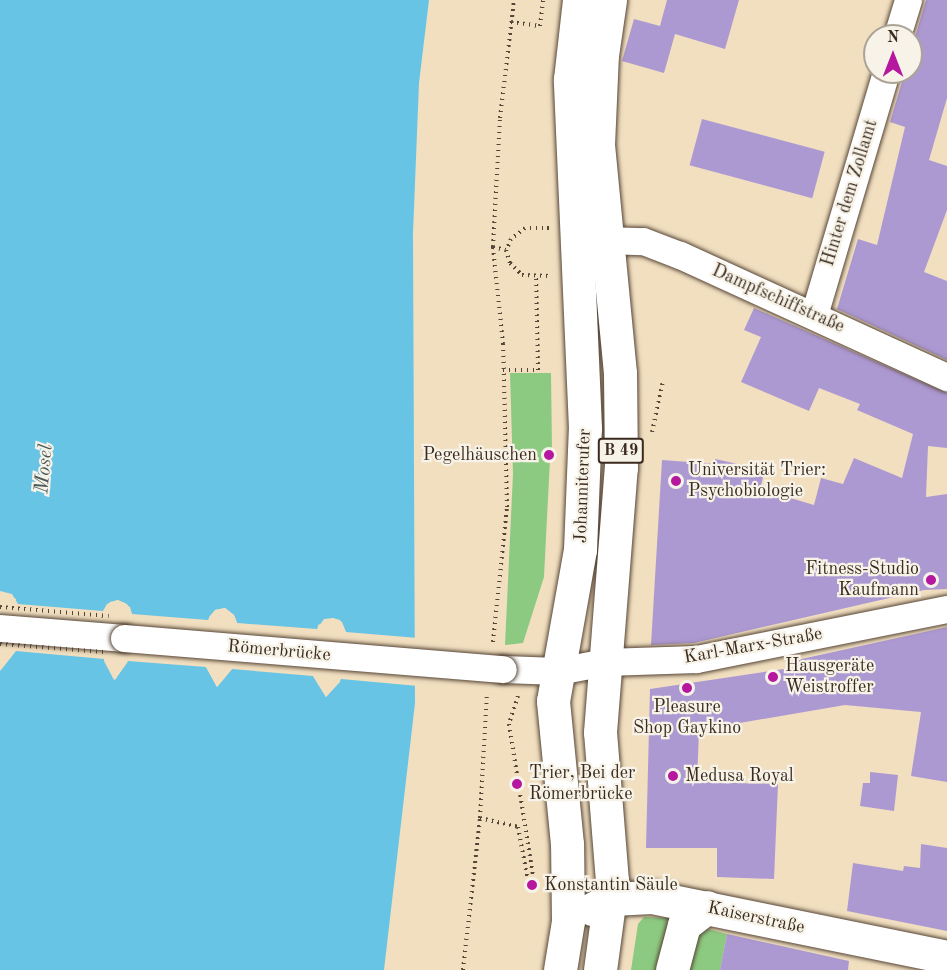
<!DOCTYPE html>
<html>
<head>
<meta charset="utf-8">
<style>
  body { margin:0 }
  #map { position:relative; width:947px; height:970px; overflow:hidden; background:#f1dfc0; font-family:"Old Standard TT",serif }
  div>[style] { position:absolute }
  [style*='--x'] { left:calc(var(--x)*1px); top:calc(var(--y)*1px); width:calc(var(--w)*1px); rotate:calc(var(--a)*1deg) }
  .green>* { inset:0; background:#8dca81 }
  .water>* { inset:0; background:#67c4e5 }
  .pier>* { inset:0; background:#f1dfc0 }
  .building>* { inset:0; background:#ad99d2; transform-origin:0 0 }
  .path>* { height:4px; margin-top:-2px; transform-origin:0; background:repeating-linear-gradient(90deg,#564536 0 1.5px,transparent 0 6px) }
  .roads { filter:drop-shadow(0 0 2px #564536) drop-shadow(0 0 2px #564536) }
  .minor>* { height:27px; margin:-13.5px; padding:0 13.5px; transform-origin:13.5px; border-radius:13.5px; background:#fff }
  .major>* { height:33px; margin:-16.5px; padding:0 16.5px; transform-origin:16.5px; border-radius:16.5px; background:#fff }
  .path-bridge>* { height:4px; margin-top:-2px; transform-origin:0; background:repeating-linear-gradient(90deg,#564536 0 1.5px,transparent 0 6px) }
  .bridges { filter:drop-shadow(0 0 2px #564536) drop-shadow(0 0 2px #564536) }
  .minor-bridge>* { height:27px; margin:-13.5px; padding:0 13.5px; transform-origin:13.5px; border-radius:13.5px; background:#fff }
  .dots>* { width:16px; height:16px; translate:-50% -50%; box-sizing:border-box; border:3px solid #f7f3e8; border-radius:50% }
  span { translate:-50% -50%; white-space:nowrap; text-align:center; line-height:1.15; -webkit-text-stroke:4.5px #f7f3e8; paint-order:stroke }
  .shield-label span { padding:2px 4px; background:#f7f3e8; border:2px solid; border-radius:4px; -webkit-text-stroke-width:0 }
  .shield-label { font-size:16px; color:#3b2a1e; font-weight:700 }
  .street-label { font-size:18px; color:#3b2a1e }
  .poi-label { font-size:18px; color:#3b2a1e }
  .right { translate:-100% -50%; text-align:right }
  .left { translate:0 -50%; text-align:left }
  .water-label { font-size:20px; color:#48585a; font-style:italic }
  .north { position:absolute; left:863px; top:24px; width:60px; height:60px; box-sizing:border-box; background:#f7f3e8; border:2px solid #aca397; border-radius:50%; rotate:0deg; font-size:16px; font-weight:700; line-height:24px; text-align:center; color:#3b2a1e }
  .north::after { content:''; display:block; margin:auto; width:21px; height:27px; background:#b5179e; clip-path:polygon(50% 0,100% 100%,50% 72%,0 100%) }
</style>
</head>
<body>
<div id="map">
  <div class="green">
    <i style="clip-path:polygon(510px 373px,551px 373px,552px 450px,544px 454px,550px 459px,544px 577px,523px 643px,505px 645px,513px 474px)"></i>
    <i style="clip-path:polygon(644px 917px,668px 918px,660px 970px,631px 970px,638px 924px)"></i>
    <i style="clip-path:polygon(697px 926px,727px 934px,720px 970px,681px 970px)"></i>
  </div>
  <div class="water">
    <i style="clip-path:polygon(evenodd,0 0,429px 0,419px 83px,413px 233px,415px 703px,384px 970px,0 970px,0 671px,14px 653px,16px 599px,0 591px,0 0,118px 600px,130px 607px,132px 614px,127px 663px,114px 680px,104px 661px,103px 611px,107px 604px,118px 600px,0 0,225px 608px,234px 615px,237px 623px,232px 669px,217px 687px,206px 667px,209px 617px,215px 610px,225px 608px,0 0,333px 618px,340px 620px,346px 632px,340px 682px,326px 697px,313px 676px,318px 625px,333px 618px)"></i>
  </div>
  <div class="pier">
    <i style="clip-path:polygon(evenodd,0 591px,12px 594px,18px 604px,103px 611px,110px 602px,118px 600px,127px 604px,132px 614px,208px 620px,215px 610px,225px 608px,234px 615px,237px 623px,317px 629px,324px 619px,333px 618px,342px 622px,346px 632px,418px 638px,418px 686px,341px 679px,326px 697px,313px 676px,232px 669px,217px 687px,206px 667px,128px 661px,115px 680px,104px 659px,16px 651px,0 671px,12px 650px,15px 605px,0 591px,112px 604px,125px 606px,129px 614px,124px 662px,115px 675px,107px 660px,106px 611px,112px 604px,0 591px,219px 612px,230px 614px,234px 623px,229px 669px,218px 682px,209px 667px,211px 621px,219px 612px,0 591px,333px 621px,340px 624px,343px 632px,338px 678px,326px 692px,317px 676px,320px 630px,325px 622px,333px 621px)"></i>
  </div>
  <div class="building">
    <i style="clip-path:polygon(667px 0,739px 0,725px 49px,675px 34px,664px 73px,622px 61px,634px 19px,660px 26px)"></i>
    <i style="clip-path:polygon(926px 0,947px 0,947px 98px,929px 160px,947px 166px,947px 210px,924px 272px,947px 281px,947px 360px,837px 309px,858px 239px,877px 245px,905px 127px,890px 122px,905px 72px,911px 72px,911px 51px)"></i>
    <i style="left:702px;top:119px;width:127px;height:48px;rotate:15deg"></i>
    <i style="clip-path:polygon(754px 308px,947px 393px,947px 448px,928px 446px,926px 497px,947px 494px,947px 589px,924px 590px,694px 643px,651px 645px,662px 460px,715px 464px,715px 459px,765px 470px,760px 489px,814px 505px,821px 478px,843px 484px,854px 458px,902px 478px,913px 434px,857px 410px,860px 404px,819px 388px,809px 411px,741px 382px,761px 337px,744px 330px)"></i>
    <i style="clip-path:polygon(947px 627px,947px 782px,911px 776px,921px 712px,845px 705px,699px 730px,697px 782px,778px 784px,774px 879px,717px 877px,717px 848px,646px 848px,650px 689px,797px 667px,797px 660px)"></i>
    <i style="clip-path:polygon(870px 772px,898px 775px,894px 811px,860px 806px,863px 783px,870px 783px)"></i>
    <i style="clip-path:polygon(921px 844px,947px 848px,947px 931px,847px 911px,853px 863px,903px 871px,904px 866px,920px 868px)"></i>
    <i style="clip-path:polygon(727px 934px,849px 961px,848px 970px,720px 970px)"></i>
  </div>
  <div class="path">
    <i style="--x:511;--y:22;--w:29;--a:8"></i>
    <i style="--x:540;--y:26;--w:26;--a:-83"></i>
    <i style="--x:549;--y:228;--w:24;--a:180"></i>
    <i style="--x:525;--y:228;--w:18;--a:142"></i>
    <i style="--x:511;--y:239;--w:12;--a:114"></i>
    <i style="--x:506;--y:250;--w:14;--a:73"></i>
    <i style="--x:510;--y:263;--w:17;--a:45"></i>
    <i style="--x:522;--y:275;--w:28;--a:2"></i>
    <i style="--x:493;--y:247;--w:13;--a:13"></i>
    <i style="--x:503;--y:370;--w:35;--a:0"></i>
    <i style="--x:538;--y:370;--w:95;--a:-91.2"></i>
    <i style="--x:652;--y:432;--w:52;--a:-77.8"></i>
    <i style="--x:493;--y:642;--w:136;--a:-84.1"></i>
    <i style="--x:507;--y:507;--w:163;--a:-91.4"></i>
    <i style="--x:503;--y:344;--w:98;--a:-95.9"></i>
    <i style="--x:493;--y:247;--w:129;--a:-86.9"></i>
    <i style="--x:500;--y:118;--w:119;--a:-83.2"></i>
    <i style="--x:518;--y:696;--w:29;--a:108"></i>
    <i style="--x:509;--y:724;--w:167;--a:81"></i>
    <i style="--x:480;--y:818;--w:39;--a:13"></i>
    <i style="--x:518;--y:827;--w:60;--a:79.4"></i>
    <i style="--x:529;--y:886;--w:6;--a:18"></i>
    <i style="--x:463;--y:970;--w:153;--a:-83.6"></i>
    <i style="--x:480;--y:818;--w:124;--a:-86.8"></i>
  </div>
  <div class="roads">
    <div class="minor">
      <i style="--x:897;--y:36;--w:38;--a:-73"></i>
      <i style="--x:605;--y:240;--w:38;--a:2"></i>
      <i style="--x:643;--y:241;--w:40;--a:21"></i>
      <i style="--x:680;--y:255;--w:294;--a:24.6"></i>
      <i style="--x:814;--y:315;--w:253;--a:-73.5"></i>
      <i style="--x:0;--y:628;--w:124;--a:4.6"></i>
      <i style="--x:503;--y:669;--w:55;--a:2.1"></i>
      <i style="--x:558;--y:671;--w:48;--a:-10.8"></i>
      <i style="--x:605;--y:662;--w:91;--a:-1.9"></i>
      <i style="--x:696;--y:659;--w:256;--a:-11.3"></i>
    </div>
    <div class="major">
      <i style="--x:592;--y:909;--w:22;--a:-27"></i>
      <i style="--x:612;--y:899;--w:40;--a:-2.9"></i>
      <i style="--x:652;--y:897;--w:301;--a:11.5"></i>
      <i style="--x:560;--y:970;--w:50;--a:-80.7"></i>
      <i style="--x:568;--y:921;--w:77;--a:-90.7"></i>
      <i style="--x:567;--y:844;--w:144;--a:-95.6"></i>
      <i style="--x:553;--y:701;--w:153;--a:-79.9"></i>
      <i style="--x:580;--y:550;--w:122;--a:-87.7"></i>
      <i style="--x:585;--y:428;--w:349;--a:-92.5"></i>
      <i style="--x:570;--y:79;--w:80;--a:-83.5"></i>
      <i style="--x:600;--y:970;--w:90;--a:-82.3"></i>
      <i style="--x:612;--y:881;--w:149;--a:-94.6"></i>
      <i style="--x:600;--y:732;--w:265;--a:-85.5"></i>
      <i style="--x:621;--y:468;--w:95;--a:-90.6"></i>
      <i style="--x:620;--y:373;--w:229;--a:-95.5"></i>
      <i style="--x:598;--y:145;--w:90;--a:-87.5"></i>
      <i style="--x:602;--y:55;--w:56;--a:-81.7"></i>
      <i style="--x:672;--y:970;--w:47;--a:-75.1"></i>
      <i style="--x:684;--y:925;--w:29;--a:-38"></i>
    </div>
  </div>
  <div class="path-bridge">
    <i style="--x:0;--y:607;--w:109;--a:4.7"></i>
    <i style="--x:0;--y:644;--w:104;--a:4.4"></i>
  </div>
  <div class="bridges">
    <div class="minor-bridge">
      <i style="--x:124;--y:638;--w:380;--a:4.7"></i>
    </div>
  </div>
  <div class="dots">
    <i style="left:549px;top:455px;background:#b5179e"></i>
    <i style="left:676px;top:481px;background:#b5179e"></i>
    <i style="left:931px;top:580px;background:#b5179e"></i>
    <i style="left:773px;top:677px;background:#b5179e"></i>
    <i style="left:687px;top:688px;background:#b5179e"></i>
    <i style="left:673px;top:776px;background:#b5179e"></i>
    <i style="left:517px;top:784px;background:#b5179e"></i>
    <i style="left:532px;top:885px;background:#b5179e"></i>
  </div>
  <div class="shield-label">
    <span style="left:621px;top:451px">B 49</span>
  </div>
  <div class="street-label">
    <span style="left:850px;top:193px;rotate:-73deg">Hinter dem Zollamt</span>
    <span style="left:778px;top:299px;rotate:24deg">Dampfschiffstraße</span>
    <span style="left:583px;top:486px;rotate:-88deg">Johanniterufer</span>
    <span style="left:753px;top:646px;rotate:-10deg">Karl-Marx-Straße</span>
    <span style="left:279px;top:651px;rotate:5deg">Römerbrücke</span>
    <span style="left:756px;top:918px;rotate:12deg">Kaiserstraße</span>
  </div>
  <div class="poi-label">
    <span class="right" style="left:537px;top:455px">Pegelhäuschen</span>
    <span class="left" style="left:688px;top:481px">Universität Trier:<br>Psychobiologie</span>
    <span class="right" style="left:919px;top:580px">Fitness-Studio<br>Kaufmann</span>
    <span class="left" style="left:785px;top:677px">Hausgeräte<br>Weistroffer</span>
    <span style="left:687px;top:718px">Pleasure<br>Shop Gaykino</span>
    <span class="left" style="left:529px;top:784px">Trier, Bei der<br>Römerbrücke</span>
    <span class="left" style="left:685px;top:776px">Medusa Royal</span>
    <span class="left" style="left:544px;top:885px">Konstantin Säule</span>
  </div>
  <div class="water-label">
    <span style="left:45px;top:469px;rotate:-85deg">Mosel</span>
  </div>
  <div class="north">N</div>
</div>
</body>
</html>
